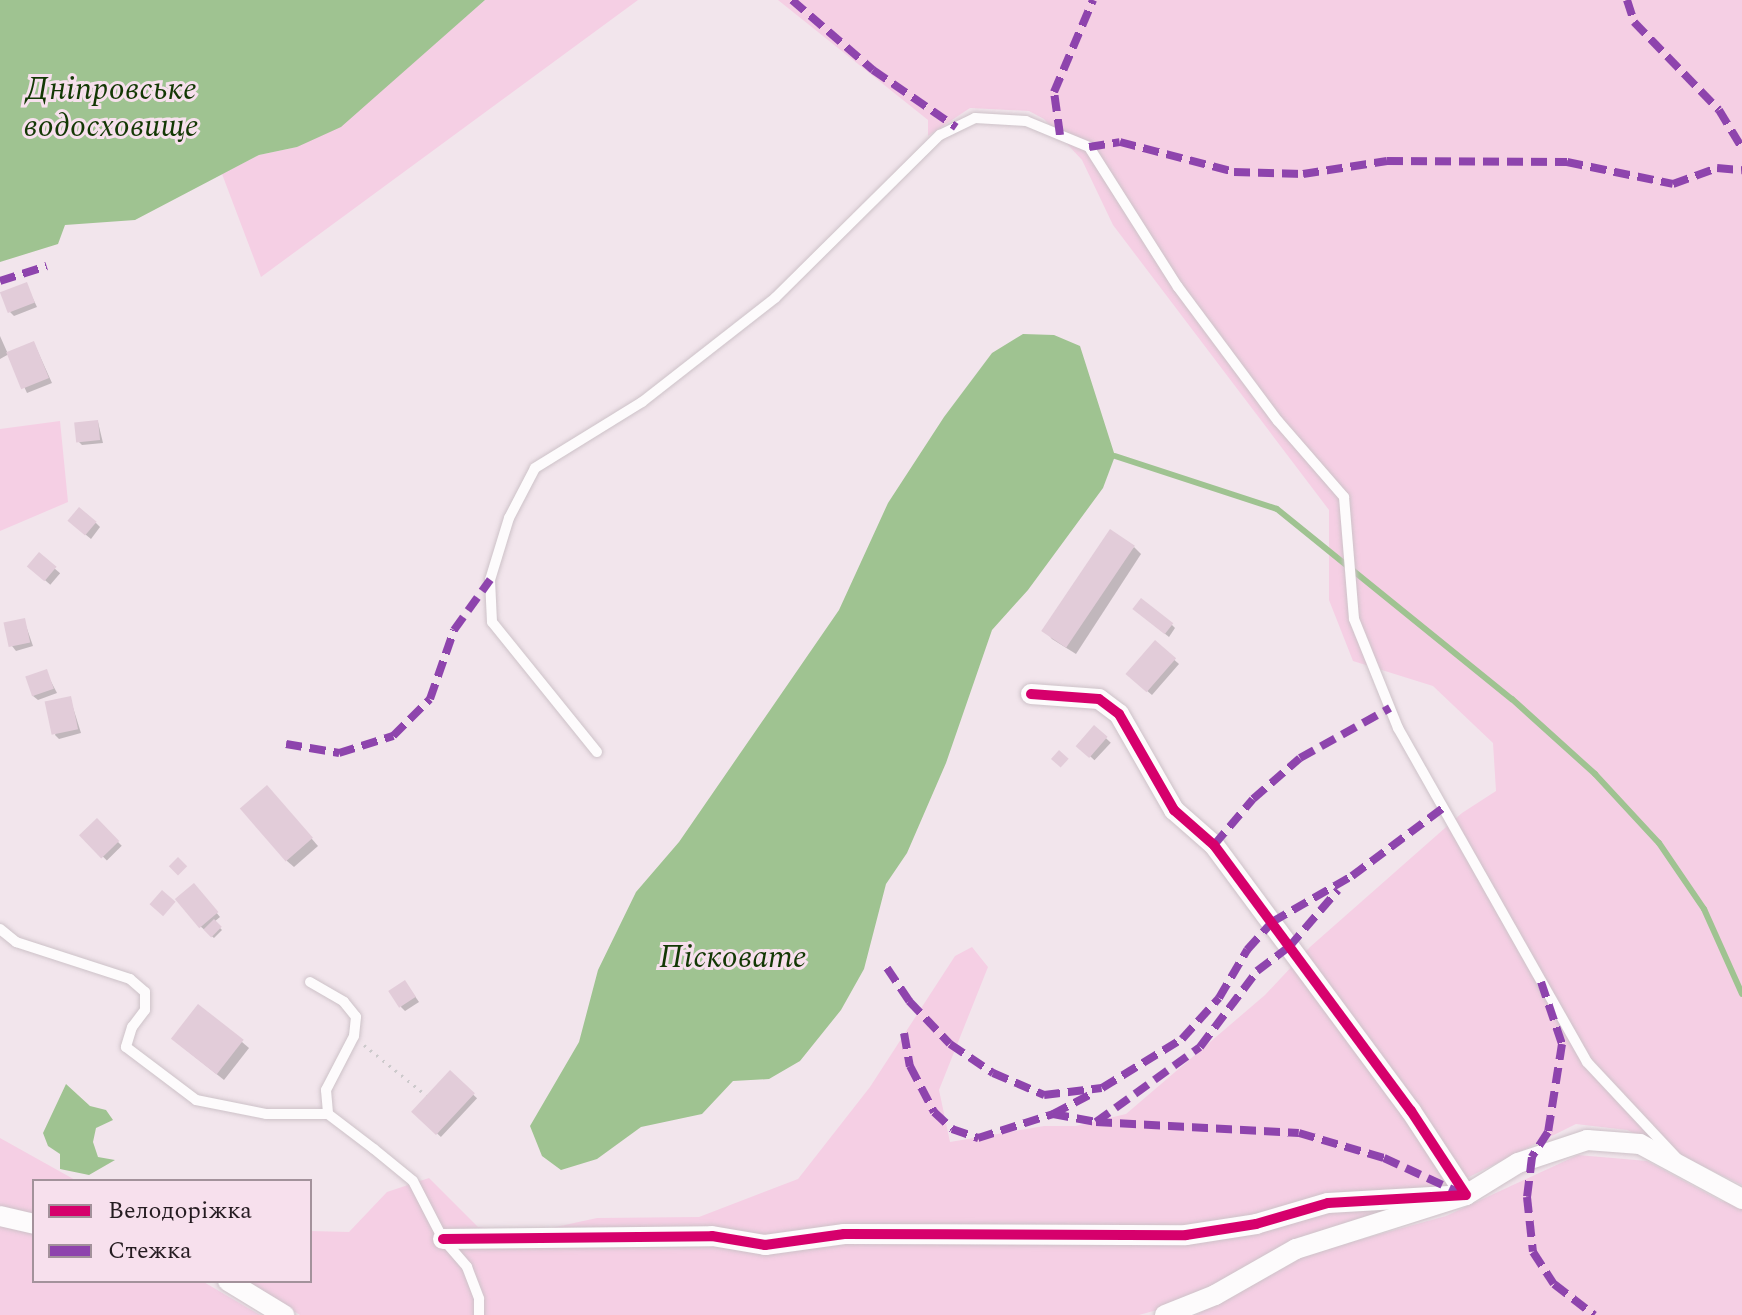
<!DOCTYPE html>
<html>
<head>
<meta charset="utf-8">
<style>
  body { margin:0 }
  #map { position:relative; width:1742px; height:1315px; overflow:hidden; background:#f2e5ec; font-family:Spectral,serif }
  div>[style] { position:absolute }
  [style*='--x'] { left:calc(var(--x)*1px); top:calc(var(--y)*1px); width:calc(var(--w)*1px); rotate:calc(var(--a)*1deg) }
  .green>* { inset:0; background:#f5cfe4 }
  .water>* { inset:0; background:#9fc391 }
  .shadow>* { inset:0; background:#0003; transform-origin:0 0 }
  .stream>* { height:6px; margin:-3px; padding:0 3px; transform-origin:3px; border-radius:3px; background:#9fc391 }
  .building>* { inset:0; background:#e2ccd9; transform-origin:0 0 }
  .path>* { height:3px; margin-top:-1.5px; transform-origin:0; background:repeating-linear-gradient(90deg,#ccc9cb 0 2px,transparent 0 8px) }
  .roads { filter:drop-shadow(0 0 2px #cdc2c8) drop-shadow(0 0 2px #cdc2c8) }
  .service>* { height:10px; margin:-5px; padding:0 5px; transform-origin:5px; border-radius:5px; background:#fdfbfc }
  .minor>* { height:20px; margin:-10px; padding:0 10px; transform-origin:10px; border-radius:10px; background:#fdfbfc }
  .quiet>* { height:8px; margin-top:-4px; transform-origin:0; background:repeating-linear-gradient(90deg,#8e44ad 0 16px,transparent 0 24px) }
  .cycleway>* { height:10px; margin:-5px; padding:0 5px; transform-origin:5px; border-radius:5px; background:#d6006c }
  span { translate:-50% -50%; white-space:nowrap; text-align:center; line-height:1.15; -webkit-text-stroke:6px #f7e0ed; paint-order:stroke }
  .water-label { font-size:32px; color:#133804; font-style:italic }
  .legend { position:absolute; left:32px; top:1179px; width:280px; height:104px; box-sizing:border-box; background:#f7e0ed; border:2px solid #a3929b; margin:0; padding:10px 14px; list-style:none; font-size:24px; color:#251c21 }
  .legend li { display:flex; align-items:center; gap:16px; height:40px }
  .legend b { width:40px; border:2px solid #a3929b }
</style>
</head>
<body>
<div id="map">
  <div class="green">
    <i style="clip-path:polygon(485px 0,638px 0,261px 277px,222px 174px,259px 155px,297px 147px,382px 89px)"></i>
    <i style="clip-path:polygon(778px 0,1742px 0,1742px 1185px,1627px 1130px,1576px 1124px,1469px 1177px,1175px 1305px,1139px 1315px,300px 1315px,245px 1281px,310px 1281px,310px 1231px,349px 1232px,387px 1192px,429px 1178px,478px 1227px,528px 1233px,597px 1218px,699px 1217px,798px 1179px,870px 1087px,955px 956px,972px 947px,988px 967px,939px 1090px,950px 1142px,1044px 1126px,1076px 1126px,1126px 1114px,1265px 995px,1310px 947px,1462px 813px,1496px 791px,1493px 743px,1433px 686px,1353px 661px,1329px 600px,1329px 510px,1113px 225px,1082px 160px,1044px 119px,1029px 111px,970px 108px,928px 136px,928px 120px)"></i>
    <i style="clip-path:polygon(60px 421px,68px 502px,0 531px,0 429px)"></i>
    <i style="clip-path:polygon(0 1138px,77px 1181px,34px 1181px,34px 1216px,0 1207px)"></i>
    <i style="clip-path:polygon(1578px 1155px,1647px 1161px,1721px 1201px,1742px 1206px,1742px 1315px,1196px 1315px,1304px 1255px,1446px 1216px)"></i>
    <i style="clip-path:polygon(0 1223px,34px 1231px,34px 1281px,202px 1281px,260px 1315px,0 1315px)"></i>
  </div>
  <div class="water">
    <i style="clip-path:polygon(0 0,485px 0,341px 127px,297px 147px,259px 155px,135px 220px,65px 225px,58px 244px,0 262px)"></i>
    <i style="clip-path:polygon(1023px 334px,1054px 335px,1080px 346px,1115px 456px,1103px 488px,1028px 590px,992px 630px,946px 763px,907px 853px,886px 884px,864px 969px,841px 1010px,800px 1061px,769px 1079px,733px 1081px,702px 1114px,641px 1127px,597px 1159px,561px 1170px,542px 1156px,530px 1126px,579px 1042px,598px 970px,636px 892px,679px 842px,839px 610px,888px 503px,944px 417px,992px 353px)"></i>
    <i style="clip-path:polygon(66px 1084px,90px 1106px,106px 1110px,113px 1120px,96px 1128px,93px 1142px,98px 1157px,115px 1160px,89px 1175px,60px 1169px,60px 1154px,48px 1146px,43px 1133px)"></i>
  </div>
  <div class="shadow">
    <i style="clip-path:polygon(26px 284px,37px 307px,14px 316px,10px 312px)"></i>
    <i style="clip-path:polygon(0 336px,8px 354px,34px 343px,52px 383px,27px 393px,9px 354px,0 359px)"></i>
    <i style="clip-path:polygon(98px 422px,103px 443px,82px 445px,78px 441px)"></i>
    <i style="clip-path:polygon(96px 523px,100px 527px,91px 539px,74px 525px)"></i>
    <i style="clip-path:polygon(1134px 547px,1141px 554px,1076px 654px,1052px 639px,1046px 632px)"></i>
    <i style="left:39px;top:555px;width:28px;height:15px;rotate:41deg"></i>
    <i style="clip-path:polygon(1139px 613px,1171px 624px,1175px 628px,1169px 637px)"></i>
    <i style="clip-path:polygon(24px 620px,33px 646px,16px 651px,12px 646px)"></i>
    <i style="clip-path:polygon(1155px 643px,1179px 664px,1152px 695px,1133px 679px)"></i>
    <i style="clip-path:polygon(46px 672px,57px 693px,38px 700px,33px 696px)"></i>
    <i style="clip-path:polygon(70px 698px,81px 733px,59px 739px,55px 735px)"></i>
    <i style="left:1094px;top:727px;width:23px;height:24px;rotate:43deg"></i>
    <i style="clip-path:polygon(273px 794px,318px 846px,294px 867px,287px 861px)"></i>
    <i style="left:97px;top:821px;width:35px;height:21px;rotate:45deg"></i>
    <i style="clip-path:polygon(198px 890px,220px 917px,214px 922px,222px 930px,214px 938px,200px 926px)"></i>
    <i style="clip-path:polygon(405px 982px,419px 1002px,405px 1011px,401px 1007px)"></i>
    <i style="clip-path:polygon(242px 1042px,249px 1048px,224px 1080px,180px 1045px)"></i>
    <i style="left:450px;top:1073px;width:37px;height:53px;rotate:43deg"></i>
  </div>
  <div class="stream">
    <i style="--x:1115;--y:456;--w:170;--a:18.1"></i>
    <i style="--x:1277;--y:509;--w:302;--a:39"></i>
    <i style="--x:1512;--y:699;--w:112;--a:42.1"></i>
    <i style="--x:1595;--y:774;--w:94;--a:47.2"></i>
    <i style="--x:1659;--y:843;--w:80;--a:55.7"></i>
    <i style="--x:1704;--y:909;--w:93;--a:65.9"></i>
  </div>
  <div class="building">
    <i style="left:27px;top:282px;width:22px;height:29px;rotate:69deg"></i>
    <i style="left:34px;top:341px;width:40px;height:30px;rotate:68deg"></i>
    <i style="left:98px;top:420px;width:20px;height:24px;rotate:84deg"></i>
    <i style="left:79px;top:507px;width:23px;height:18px;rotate:40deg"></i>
    <i style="left:1110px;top:529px;width:30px;height:123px;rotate:34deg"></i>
    <i style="left:39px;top:552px;width:23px;height:19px;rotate:40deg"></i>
    <i style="left:1141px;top:598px;width:41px;height:14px;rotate:38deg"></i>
    <i style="left:25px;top:618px;width:25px;height:22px;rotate:78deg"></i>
    <i style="left:1155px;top:640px;width:28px;height:45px;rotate:41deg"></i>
    <i style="left:47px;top:669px;width:21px;height:23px;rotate:71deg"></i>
    <i style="left:71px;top:696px;width:34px;height:27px;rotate:78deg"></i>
    <i style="left:1094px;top:725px;width:18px;height:28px;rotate:41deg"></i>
    <i style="left:1059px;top:750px;width:13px;height:12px;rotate:42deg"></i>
    <i style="left:267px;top:785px;width:70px;height:36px;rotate:49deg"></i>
    <i style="left:97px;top:818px;width:32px;height:25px;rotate:46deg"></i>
    <i style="left:178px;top:857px;width:13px;height:13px;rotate:45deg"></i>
    <i style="left:194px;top:883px;width:38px;height:25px;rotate:50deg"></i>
    <i style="left:162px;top:890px;width:18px;height:19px;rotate:41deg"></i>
    <i style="left:214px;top:919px;width:11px;height:15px;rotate:45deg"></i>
    <i style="left:405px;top:980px;width:20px;height:20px;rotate:57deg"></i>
    <i style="left:198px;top:1004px;width:58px;height:44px;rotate:38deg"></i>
    <i style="left:450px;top:1070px;width:34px;height:57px;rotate:43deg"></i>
  </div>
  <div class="path">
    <i style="--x:364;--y:1045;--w:80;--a:38.9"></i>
  </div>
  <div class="roads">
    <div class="service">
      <i style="--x:597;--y:752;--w:167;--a:-128.9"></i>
      <i style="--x:492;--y:622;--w:42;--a:-92.7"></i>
      <i style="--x:490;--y:580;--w:65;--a:-73"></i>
      <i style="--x:509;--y:518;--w:56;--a:-62.5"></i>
      <i style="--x:535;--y:468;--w:126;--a:-31.7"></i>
      <i style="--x:642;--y:402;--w:169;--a:-38"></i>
      <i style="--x:775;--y:298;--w:232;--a:-44.7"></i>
      <i style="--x:940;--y:135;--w:39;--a:-26"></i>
      <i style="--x:975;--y:118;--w:51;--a:3.4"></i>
      <i style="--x:1026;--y:121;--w:68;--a:22.4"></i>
      <i style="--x:1089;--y:147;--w:166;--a:57.6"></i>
      <i style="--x:1178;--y:287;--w:167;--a:53.3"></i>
      <i style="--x:1278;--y:421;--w:101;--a:49"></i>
      <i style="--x:1344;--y:497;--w:122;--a:85.3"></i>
      <i style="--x:1354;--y:619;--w:118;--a:68"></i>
      <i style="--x:1398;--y:728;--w:384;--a:60.5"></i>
      <i style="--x:1587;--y:1062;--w:130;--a:46.9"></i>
      <i style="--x:0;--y:929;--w:21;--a:39"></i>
      <i style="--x:16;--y:942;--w:120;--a:18"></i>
      <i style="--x:130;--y:979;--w:20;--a:41"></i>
      <i style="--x:145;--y:992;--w:18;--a:90"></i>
      <i style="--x:145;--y:1010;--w:21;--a:127"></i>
      <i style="--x:132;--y:1027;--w:21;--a:107"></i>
      <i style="--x:126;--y:1047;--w:88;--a:37.1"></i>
      <i style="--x:196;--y:1100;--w:71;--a:11.3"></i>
      <i style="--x:266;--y:1114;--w:62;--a:0"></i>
      <i style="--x:328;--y:1114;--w:58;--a:37.3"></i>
      <i style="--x:374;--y:1149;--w:50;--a:39.4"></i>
      <i style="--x:413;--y:1181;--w:65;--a:62.7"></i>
      <i style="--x:443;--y:1239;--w:37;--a:49"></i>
      <i style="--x:467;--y:1267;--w:34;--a:69"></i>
      <i style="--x:479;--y:1299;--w:16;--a:90"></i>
      <i style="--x:310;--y:982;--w:39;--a:30"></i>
      <i style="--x:344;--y:1002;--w:19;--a:51"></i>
      <i style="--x:356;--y:1017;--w:19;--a:96"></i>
      <i style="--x:354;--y:1036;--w:61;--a:117.4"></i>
      <i style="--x:326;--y:1090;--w:24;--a:85"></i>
    </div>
    <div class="minor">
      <i style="--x:1031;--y:694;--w:68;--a:4.2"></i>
      <i style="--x:1099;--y:699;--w:25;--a:37"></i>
      <i style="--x:1119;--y:714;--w:111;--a:60.2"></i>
      <i style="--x:1174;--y:810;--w:53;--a:41.2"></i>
      <i style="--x:1214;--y:845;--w:331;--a:53.5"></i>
      <i style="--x:1411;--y:1111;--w:100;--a:56.8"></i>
      <i style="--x:0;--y:1216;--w:35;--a:13"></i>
      <i style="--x:443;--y:1239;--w:269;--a:-0.6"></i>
      <i style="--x:712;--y:1236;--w:54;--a:9.6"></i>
      <i style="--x:765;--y:1245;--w:80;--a:-7.9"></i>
      <i style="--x:844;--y:1234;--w:342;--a:0.2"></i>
      <i style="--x:1186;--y:1235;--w:71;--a:-8.9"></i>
      <i style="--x:1256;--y:1224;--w:75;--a:-16.3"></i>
      <i style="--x:1328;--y:1203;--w:138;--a:-3.3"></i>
      <i style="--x:228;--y:1281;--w:66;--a:31.3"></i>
      <i style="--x:1165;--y:1315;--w:54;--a:-21.8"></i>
      <i style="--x:1215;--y:1295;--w:93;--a:-29.6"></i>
      <i style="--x:1296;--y:1249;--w:178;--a:-17.6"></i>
      <i style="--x:1466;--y:1195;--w:61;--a:-31.6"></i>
      <i style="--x:1518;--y:1163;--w:73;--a:-18.4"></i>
      <i style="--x:1587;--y:1140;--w:53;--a:4.3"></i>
      <i style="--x:1640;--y:1144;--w:116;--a:28.3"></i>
    </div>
  </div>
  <div class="quiet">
    <i style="--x:792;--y:0;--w:107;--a:40.8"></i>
    <i style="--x:873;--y:70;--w:101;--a:34.5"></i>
    <i style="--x:1627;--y:0;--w:23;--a:72"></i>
    <i style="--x:1634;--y:22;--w:122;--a:46"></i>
    <i style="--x:1719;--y:110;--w:44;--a:58.8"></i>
    <i style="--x:1060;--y:135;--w:43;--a:-97.9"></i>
    <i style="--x:1054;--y:92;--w:100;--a:-67"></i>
    <i style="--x:1089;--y:147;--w:31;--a:-9"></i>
    <i style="--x:1120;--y:142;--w:118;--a:14.7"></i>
    <i style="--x:1234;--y:172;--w:69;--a:1.7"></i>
    <i style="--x:1303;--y:174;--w:85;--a:-8.8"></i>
    <i style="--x:1387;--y:161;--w:180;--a:0.3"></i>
    <i style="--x:1567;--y:162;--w:108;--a:11.7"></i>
    <i style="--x:1673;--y:184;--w:47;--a:-20"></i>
    <i style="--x:1717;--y:168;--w:25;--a:5"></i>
    <i style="--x:0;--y:281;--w:49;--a:-17.7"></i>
    <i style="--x:286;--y:744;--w:54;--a:9.6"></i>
    <i style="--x:339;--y:753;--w:57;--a:-17.5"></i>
    <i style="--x:393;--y:736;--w:52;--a:-45"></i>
    <i style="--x:430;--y:699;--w:73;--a:-70.8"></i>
    <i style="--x:454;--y:630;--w:62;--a:-54.2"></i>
    <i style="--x:1214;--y:845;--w:60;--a:-49.7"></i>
    <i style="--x:1253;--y:799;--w:62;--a:-41.1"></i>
    <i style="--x:1300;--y:758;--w:103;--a:-29.1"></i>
    <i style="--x:887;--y:968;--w:40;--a:56"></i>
    <i style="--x:909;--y:1001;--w:59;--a:46.4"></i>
    <i style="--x:950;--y:1044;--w:52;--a:34"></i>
    <i style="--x:993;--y:1073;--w:56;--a:23.3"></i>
    <i style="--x:1044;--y:1095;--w:58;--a:-6.9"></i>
    <i style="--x:1102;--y:1088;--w:94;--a:-31.5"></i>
    <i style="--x:1182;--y:1039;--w:55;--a:-47.9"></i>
    <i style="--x:1219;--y:998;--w:56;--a:-59.7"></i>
    <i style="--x:1247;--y:950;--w:38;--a:-48"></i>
    <i style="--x:1272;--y:922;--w:92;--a:-29.9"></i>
    <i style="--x:1352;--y:876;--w:114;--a:-36.8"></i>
    <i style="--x:1541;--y:982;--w:65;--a:71.3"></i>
    <i style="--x:1562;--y:1044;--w:89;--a:99"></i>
    <i style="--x:1548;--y:1132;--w:30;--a:123"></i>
    <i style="--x:1532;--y:1157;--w:40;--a:97.1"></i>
    <i style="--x:1527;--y:1197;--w:55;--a:83.8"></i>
    <i style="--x:1533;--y:1252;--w:38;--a:57"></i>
    <i style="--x:1554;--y:1284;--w:51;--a:37.8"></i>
    <i style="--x:904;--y:1033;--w:34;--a:80"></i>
    <i style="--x:910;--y:1066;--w:52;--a:62.4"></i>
    <i style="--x:934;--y:1112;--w:25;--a:43"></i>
    <i style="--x:952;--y:1129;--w:28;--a:19"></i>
    <i style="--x:978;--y:1138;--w:79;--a:-17.7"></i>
    <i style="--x:1053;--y:1114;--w:47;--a:-27.6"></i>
    <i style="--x:1053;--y:1114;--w:44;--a:10.5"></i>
    <i style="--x:1096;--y:1122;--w:203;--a:3.1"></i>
    <i style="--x:1299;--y:1133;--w:89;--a:16.4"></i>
    <i style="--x:1384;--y:1158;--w:81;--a:24.7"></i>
    <i style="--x:1096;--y:1122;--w:128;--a:-35.8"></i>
    <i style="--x:1200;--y:1047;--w:95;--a:-53.1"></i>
    <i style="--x:1257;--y:971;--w:40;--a:-37"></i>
    <i style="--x:1289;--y:947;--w:75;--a:-49.3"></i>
  </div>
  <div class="cycleway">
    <i style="--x:1031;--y:694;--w:68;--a:4.2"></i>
    <i style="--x:1099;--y:699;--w:25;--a:37"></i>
    <i style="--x:1119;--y:714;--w:111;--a:60.2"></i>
    <i style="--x:1174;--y:810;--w:53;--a:41.2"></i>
    <i style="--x:1214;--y:845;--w:331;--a:53.5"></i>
    <i style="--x:1411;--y:1111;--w:100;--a:56.8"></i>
    <i style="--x:443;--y:1239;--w:269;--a:-0.6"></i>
    <i style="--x:712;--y:1236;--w:54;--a:9.6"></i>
    <i style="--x:765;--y:1245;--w:80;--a:-7.9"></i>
    <i style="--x:844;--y:1234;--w:342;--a:0.2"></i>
    <i style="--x:1186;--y:1235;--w:71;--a:-8.9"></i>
    <i style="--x:1256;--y:1224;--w:75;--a:-16.3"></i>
    <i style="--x:1328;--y:1203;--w:138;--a:-3.3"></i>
  </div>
  <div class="water-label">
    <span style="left:111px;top:109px">Дніпровське<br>водосховище</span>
    <span style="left:733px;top:958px">Пісковате</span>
  </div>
  <ul class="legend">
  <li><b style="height:10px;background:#d6006c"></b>Велодоріжка</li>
  <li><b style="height:10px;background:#8e44ad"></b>Стежка</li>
  </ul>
</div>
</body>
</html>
